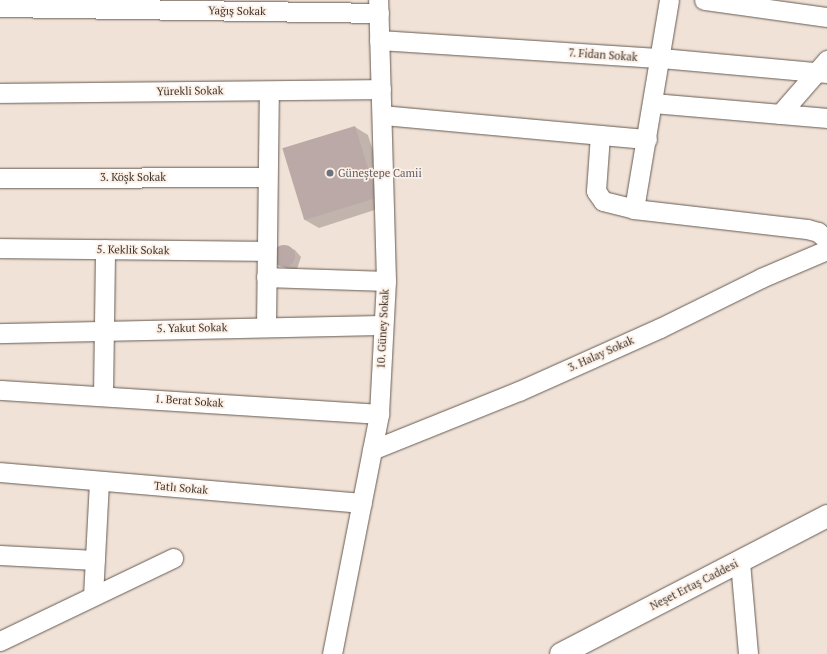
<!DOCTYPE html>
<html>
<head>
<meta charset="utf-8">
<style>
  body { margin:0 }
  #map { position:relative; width:827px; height:654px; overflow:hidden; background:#f0e2d7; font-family:"PT Serif",serif }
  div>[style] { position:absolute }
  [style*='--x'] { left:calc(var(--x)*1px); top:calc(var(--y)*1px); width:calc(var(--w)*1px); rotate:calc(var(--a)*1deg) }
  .shadow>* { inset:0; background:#0003 }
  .building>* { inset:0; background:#baa9a6; transform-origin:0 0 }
  .round { border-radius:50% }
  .roads { filter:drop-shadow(0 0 1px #675b52) drop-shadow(0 0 1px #675b52) }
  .minor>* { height:19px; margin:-9.5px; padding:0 9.5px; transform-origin:9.5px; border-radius:9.5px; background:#fff }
  .major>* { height:22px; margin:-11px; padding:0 11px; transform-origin:11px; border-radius:11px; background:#fff }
  .dots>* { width:11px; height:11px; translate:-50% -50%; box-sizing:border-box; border:2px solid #fdefe4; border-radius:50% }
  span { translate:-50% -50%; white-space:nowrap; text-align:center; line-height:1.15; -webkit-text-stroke:3.5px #fdefe4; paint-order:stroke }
  .street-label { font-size:11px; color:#3a3430 }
  .worship-label { font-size:11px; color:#5b616d }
  .left { translate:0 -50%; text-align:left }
</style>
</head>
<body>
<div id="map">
  <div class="shadow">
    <i style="clip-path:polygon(355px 127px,368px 135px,390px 205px,319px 228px,305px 220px)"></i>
    <i style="clip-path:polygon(283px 245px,295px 250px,301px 257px,297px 269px,288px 270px,274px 259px,275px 250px)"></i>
  </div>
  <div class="building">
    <i style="left:355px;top:126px;width:75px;height:76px;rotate:73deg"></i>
    <i class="round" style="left:273px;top:245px;width:22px;height:22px"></i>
  </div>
  <div class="roads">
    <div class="minor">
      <i style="--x:704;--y:0;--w:124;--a:7.9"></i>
      <i style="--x:0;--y:7;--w:379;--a:0.9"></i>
      <i style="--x:379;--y:40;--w:283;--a:3.7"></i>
      <i style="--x:661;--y:58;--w:167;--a:5.2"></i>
      <i style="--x:0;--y:93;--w:381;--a:-0.6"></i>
      <i style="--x:653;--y:103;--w:175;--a:4.9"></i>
      <i style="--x:780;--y:114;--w:72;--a:-49"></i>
      <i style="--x:382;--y:115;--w:266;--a:5.2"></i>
      <i style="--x:600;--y:135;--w:56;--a:94.1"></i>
      <i style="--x:596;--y:191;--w:12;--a:55"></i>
      <i style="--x:603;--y:201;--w:32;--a:14"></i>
      <i style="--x:634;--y:209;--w:174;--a:6.6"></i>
      <i style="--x:807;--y:229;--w:11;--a:15"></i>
      <i style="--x:818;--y:232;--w:12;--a:42"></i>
      <i style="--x:0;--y:178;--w:267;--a:-0.2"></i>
      <i style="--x:634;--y:209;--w:212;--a:-80.5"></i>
      <i style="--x:0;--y:248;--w:266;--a:0.6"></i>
      <i style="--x:266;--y:277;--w:120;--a:1.9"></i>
      <i style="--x:266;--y:327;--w:236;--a:-89.3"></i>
      <i style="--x:0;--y:333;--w:383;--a:-1.2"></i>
      <i style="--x:0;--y:390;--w:380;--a:3.6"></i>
      <i style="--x:103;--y:396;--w:147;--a:-89.2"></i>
      <i style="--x:372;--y:450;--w:158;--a:-21.9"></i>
      <i style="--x:519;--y:391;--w:154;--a:-24.1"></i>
      <i style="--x:660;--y:328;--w:113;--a:-26.3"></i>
      <i style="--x:761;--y:278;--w:72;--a:-23"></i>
      <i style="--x:0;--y:472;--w:363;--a:4.9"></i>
      <i style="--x:0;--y:555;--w:95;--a:3"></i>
      <i style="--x:740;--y:562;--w:92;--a:85"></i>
      <i style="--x:93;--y:596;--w:114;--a:-87"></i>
      <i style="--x:0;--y:641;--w:192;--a:-25.6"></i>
      <i style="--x:332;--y:654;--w:245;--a:-78.9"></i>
      <i style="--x:379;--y:414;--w:133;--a:-87"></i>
      <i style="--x:386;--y:281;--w:281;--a:-91.6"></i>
    </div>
    <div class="major">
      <i style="--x:561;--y:654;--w:300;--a:-27.4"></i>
    </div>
  </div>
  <div class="dots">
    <i style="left:330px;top:173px;background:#6b7280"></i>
  </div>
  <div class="street-label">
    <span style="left:237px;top:11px;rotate:1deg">Yağış Sokak</span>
    <span style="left:603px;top:55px;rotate:4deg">7. Fidan Sokak</span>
    <span style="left:190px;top:91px;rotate:-1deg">Yürekli Sokak</span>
    <span style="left:133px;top:177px">3. Köşk Sokak</span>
    <span style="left:133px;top:250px;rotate:1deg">5. Keklik Sokak</span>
    <span style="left:192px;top:328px;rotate:-1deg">5. Yakut Sokak</span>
    <span style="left:383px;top:329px;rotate:-87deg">10. Güney Sokak</span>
    <span style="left:601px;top:354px;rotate:-24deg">3. Halay Sokak</span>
    <span style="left:189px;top:401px;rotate:4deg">1. Berat Sokak</span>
    <span style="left:181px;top:488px;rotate:5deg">Tatlı Sokak</span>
    <span style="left:694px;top:585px;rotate:-27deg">Neşet Ertaş Caddesi</span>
  </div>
  <div class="worship-label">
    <span class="left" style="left:338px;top:173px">Güneştepe Camii</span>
  </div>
</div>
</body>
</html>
